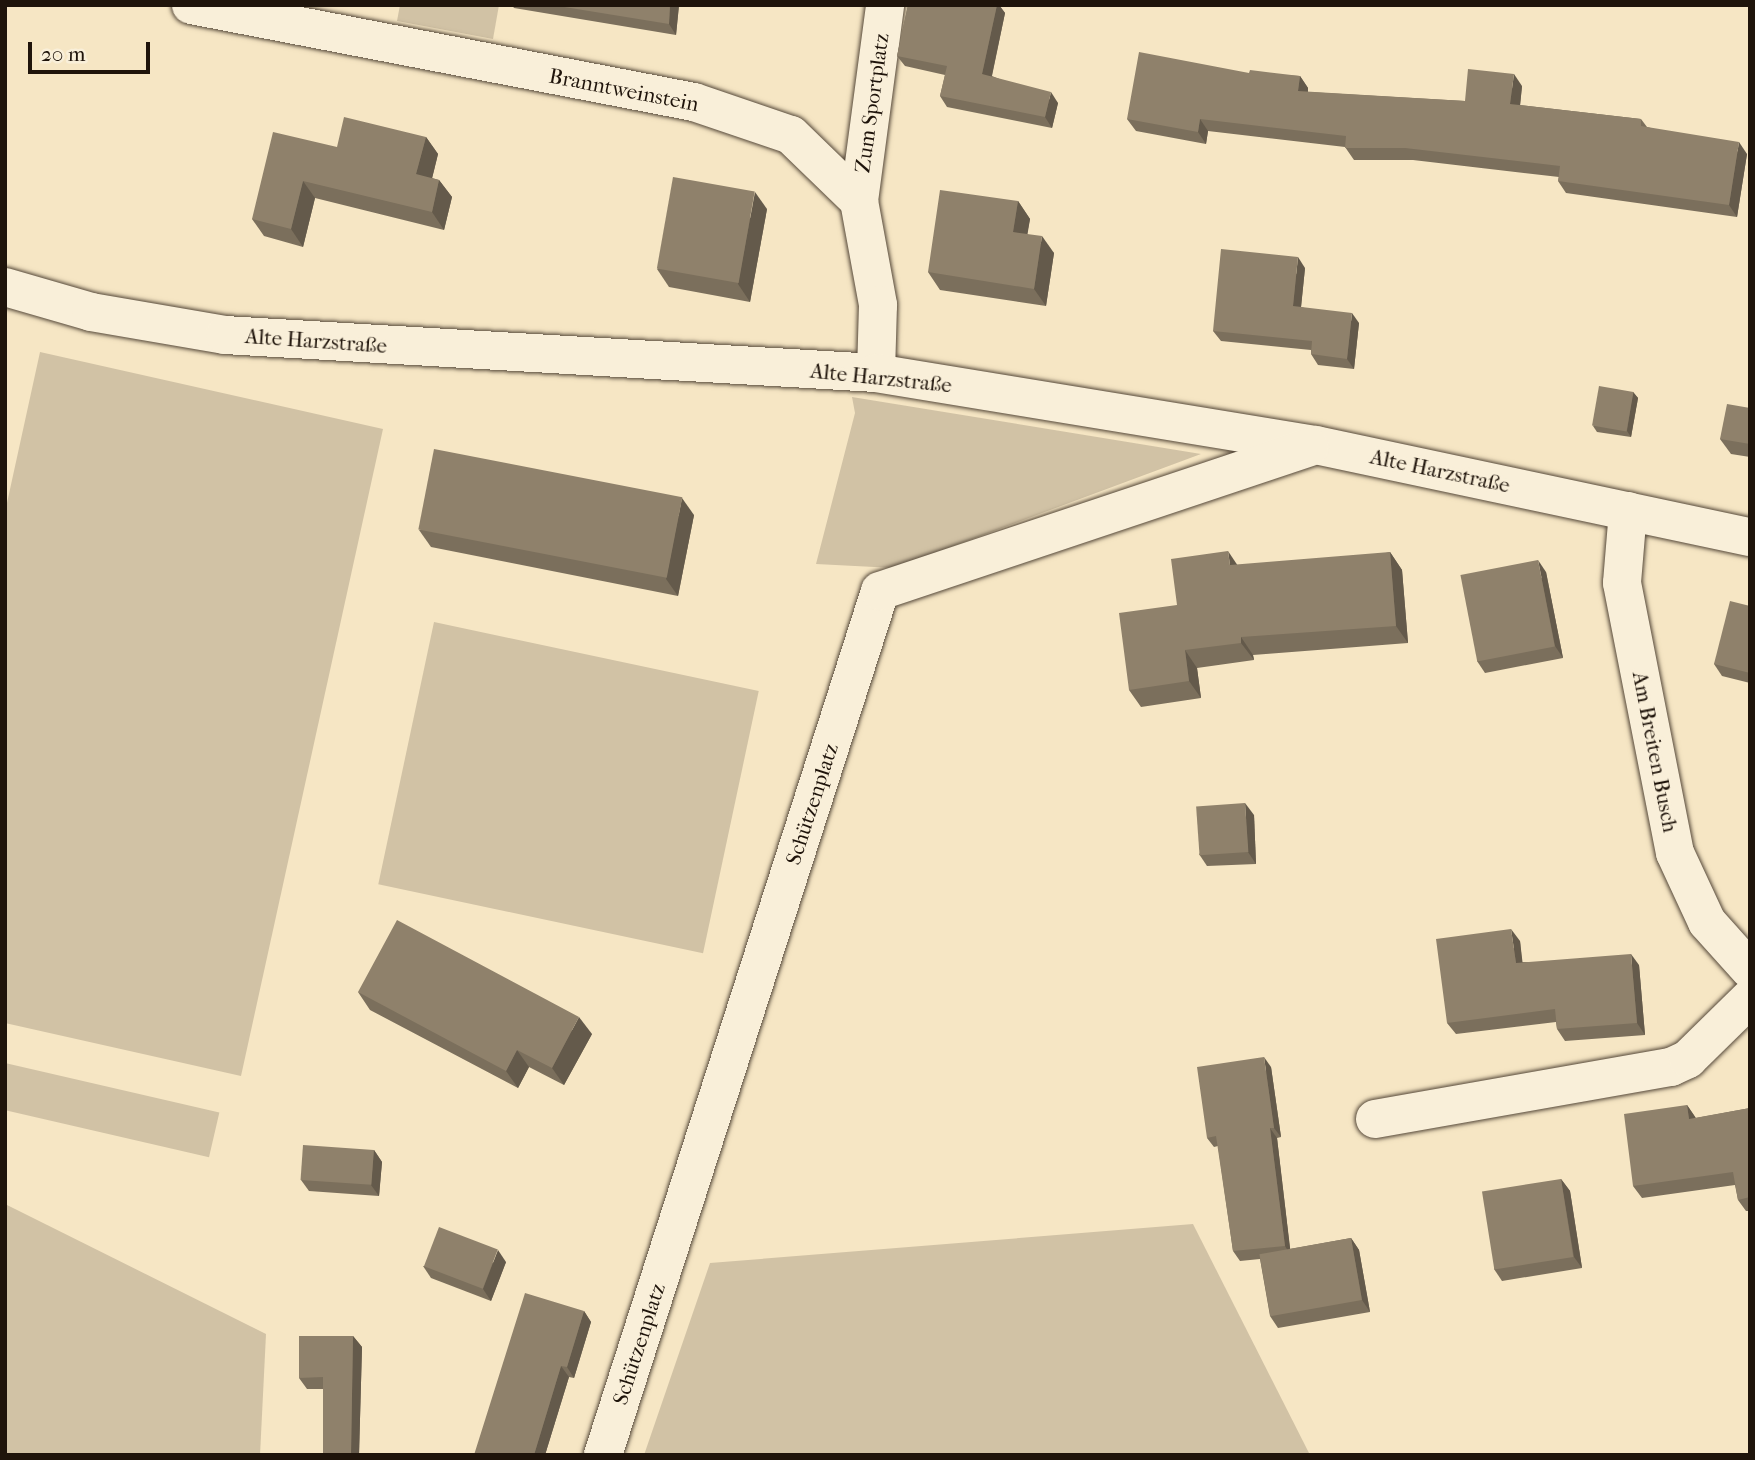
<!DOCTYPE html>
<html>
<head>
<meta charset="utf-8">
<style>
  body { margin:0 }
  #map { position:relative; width:1755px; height:1460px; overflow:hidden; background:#f6e6c4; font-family:"IM FELL French Canon",serif }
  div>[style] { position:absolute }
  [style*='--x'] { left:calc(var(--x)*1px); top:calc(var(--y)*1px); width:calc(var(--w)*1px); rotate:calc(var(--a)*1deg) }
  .green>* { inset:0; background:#d1c2a5; transform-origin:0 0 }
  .roads { filter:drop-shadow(0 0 2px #554839) drop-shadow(0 0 2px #554839) }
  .minor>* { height:38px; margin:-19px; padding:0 19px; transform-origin:19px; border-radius:19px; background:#f9efd9 }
  .wall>* { inset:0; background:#7b6f5c }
  .shaded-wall>* { inset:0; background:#645a4b }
  .building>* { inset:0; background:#8f816b; transform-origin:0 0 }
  span { translate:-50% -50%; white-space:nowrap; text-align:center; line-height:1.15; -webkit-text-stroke:6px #f9efd9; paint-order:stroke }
  .street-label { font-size:21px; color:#1f140b }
  .frame { position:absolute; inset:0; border:7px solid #1f140b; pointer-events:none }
  .scale { position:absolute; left:28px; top:42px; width:122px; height:32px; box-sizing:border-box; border:4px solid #1f140b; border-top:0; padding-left:9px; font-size:21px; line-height:24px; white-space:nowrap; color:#1f140b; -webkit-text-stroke:5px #f9efd9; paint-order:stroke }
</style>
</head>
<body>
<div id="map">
  <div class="green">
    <i style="clip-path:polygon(400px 5px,499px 5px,493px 39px,397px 21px)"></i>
    <i style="clip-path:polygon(40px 352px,383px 429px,241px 1076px,5px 1023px,5px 512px)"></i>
    <i style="clip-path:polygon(852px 397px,1201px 454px,894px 568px,816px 564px,855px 413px)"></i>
    <i style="left:434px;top:622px;width:332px;height:268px;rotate:12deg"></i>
    <i style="left:5px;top:1063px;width:220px;height:46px;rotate:13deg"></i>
    <i style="clip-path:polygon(5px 1204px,266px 1334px,260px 1455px,5px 1455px)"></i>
    <i style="clip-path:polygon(1193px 1224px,1310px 1455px,644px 1455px,710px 1263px)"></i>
  </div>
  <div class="roads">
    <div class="minor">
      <i style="--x:191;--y:5;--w:512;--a:10.92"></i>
      <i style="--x:694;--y:102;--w:102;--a:18.8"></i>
      <i style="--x:791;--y:135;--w:95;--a:44.1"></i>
      <i style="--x:859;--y:201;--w:106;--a:79.6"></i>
      <i style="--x:878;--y:305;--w:68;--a:91.7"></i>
      <i style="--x:859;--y:201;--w:198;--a:-82.4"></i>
      <i style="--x:5;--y:287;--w:90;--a:16.2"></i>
      <i style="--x:91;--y:312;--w:136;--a:9.7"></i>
      <i style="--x:225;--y:335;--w:652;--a:3.34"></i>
      <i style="--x:876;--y:373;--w:446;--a:9.3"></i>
      <i style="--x:1316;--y:445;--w:444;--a:12"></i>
      <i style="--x:1628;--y:511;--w:72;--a:94.8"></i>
      <i style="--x:1622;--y:583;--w:275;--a:78.9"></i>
      <i style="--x:1675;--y:853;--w:76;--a:65.1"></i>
      <i style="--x:1707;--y:922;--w:64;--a:48.1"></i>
      <i style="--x:1375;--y:1119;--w:301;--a:-10"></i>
      <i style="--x:1671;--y:1067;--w:19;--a:-25"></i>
      <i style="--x:1688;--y:1059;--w:87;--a:-44.5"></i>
      <i style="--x:603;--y:1455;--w:907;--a:-72.22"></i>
      <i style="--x:880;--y:591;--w:453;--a:-18.5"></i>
    </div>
  </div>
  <div class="wall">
    <i style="clip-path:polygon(512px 5px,679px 5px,676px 35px,514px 8px)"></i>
    <i style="clip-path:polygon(908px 5px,999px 5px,1005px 13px,992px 76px,1058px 103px,1052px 128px,947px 107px,940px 96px,945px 75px,905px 66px,897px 56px)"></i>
    <i style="clip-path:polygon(1249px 73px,1300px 76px,1308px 88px,1308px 92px,1465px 101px,1522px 86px,1520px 105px,1641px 119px,1647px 127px,1747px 154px,1737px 217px,1566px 193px,1558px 181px,1559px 177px,1413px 160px,1354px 160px,1345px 147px,1208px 131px,1206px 144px,1136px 131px,1127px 119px)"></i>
    <i style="clip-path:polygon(426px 137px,438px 154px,432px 178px,439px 180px,452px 197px,444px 230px,315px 198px,303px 247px,264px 236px,252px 219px,337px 147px)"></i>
    <i style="clip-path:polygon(1018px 201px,1030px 219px,1027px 234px,1054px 253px,1046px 306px,940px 290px,928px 272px)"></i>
    <i style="clip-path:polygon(767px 209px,750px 302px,669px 287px,657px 269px)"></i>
    <i style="clip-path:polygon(1305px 268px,1301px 307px,1359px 323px,1354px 369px,1318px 365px,1311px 354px,1311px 350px,1221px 341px,1213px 331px)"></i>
    <i style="clip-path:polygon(1633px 392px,1638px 398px,1631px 437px,1597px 432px,1593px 426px)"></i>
    <i style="clip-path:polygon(1750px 408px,1750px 457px,1731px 454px,1720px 439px)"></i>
    <i style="clip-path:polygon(694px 515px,678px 596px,431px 547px,419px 530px)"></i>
    <i style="clip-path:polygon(1390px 552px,1402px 570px,1408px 643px,1253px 655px,1254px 660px,1197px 668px,1201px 698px,1141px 707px,1129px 690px,1177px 605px)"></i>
    <i style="clip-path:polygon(1546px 572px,1563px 658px,1485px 673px,1477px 661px)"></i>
    <i style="clip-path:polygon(1750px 606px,1750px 683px,1722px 676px,1714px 664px)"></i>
    <i style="clip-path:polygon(1254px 815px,1256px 864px,1207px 866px,1199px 854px)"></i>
    <i style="clip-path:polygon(1520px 941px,1522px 962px,1639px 965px,1645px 1035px,1565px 1041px,1557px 1029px,1556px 1022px,1456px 1034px,1447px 1023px)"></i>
    <i style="clip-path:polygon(358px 992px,592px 1034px,564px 1085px,529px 1067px,518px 1088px,370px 1010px)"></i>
    <i style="clip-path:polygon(1271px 1067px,1281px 1137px,1277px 1138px,1290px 1249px,1351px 1238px,1359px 1250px,1370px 1312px,1278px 1328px,1270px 1316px,1260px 1259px,1240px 1261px,1233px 1251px,1218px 1146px,1214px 1147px,1207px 1138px)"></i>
    <i style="clip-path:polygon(1687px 1105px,1696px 1118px,1750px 1108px,1750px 1211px,1746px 1211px,1738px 1200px,1735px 1185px,1642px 1198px,1633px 1186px)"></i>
    <i style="clip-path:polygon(374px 1150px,382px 1162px,379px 1196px,309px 1191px,301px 1180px)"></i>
    <i style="clip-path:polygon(1561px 1179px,1570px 1191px,1582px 1268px,1502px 1281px,1494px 1269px)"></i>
    <i style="clip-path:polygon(506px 1262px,491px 1301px,431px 1278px,423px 1266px)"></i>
    <i style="clip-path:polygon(584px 1311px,591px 1322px,574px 1378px,569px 1377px,545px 1455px,474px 1455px)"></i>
    <i style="clip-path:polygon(353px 1336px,362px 1347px,359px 1455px,323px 1455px,323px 1389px,307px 1389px,299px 1378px)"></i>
  </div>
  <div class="shaded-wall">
    <i style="clip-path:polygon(670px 5px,679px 5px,676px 35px,669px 24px)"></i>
    <i style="clip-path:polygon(997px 5px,999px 5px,1005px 13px,990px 84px,982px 74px)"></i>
    <i style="clip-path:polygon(1514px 74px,1522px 86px,1519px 116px,1510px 104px)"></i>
    <i style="clip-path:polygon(1300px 76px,1308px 88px,1307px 103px,1298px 91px)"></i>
    <i style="clip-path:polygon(1051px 92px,1058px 103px,1052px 128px,1045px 117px)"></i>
    <i style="clip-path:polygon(1200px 119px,1208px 131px,1206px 144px,1198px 132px)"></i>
    <i style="clip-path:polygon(426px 137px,438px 154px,429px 191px,416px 174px)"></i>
    <i style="clip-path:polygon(1739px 142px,1747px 154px,1737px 217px,1729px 205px)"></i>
    <i style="clip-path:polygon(439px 180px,452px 197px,444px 230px,432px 212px)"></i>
    <i style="clip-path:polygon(303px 181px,315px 198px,303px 247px,291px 229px)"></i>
    <i style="clip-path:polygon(755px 192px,767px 209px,750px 302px,738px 284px)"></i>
    <i style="clip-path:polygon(1018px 201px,1030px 219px,1025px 249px,1013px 232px)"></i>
    <i style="clip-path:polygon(1042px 236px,1054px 253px,1046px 306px,1034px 289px)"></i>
    <i style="clip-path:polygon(1298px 257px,1305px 268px,1300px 317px,1293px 306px)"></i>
    <i style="clip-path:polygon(1352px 313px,1359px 323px,1354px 369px,1347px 359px)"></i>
    <i style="clip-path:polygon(1633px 392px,1638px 398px,1631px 437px,1627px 431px)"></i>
    <i style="clip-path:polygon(682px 498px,694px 515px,678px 596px,666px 579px)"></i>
    <i style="clip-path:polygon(1228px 551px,1240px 569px,1230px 565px)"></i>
    <i style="clip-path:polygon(1390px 552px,1402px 570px,1408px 643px,1396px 626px)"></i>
    <i style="clip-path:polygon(1538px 560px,1546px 572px,1563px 658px,1555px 646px)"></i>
    <i style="clip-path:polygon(1241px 637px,1253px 655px,1254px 660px,1241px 643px)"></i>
    <i style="clip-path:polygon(1185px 650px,1197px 668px,1201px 698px,1189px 681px)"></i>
    <i style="clip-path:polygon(1245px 803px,1254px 815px,1256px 864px,1248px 852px)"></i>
    <i style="clip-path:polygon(1511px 929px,1520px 941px,1524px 975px,1516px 963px)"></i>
    <i style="clip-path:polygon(1631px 954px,1639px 965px,1645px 1035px,1637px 1023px)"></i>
    <i style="clip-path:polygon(579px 1017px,592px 1034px,564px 1085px,552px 1068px)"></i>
    <i style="clip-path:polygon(517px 1050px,529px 1067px,518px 1088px,506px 1071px)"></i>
    <i style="clip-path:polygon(1264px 1057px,1271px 1067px,1281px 1137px,1274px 1128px)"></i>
    <i style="clip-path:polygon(1687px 1105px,1695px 1117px,1697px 1131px,1689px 1119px)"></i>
    <i style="clip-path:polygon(1270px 1128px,1277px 1138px,1291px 1256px,1285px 1246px)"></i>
    <i style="clip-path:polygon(374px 1150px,382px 1162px,379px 1196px,371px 1185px)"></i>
    <i style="clip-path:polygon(1561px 1179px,1570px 1191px,1582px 1268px,1574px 1257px)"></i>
    <i style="clip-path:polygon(1351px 1238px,1359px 1250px,1370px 1312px,1362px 1300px)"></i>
    <i style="clip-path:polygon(498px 1250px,506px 1262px,491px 1301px,483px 1289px)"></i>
    <i style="clip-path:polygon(584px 1311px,591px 1322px,574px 1378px,567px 1367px)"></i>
    <i style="clip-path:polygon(353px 1336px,362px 1347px,359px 1455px,351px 1455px)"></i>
    <i style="clip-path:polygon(561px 1366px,569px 1377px,545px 1455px,534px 1455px)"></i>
  </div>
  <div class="building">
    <i style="clip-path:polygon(552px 5px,670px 5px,669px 24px)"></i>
    <i style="clip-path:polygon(908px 5px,997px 5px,982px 74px,1051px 92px,1045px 117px,940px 96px,947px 66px,897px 56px)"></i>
    <i style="clip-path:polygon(1139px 52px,1249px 73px,1250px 70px,1300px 76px,1298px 91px,1465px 101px,1468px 69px,1514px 74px,1510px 104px,1641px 119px,1641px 126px,1739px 142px,1729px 205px,1558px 181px,1560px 166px,1405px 148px,1345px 148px,1346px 136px,1200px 119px,1198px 132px,1127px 119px)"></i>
    <i style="clip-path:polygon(344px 117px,426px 137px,416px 174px,439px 180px,432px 212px,303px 181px,291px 229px,252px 219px,273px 132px,337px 147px)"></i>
    <i style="left:673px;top:177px;width:83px;height:93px;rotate:10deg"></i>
    <i style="clip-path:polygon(940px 190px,1018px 201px,1013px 232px,1042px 236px,1034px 289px,928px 272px)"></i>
    <i style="clip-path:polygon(1221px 249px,1298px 257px,1293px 306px,1352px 313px,1347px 359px,1311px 354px,1312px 341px,1213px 331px)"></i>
    <i style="left:1599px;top:386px;width:35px;height:40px;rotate:10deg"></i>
    <i style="clip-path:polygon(1727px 404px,1750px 408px,1750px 444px,1720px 439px)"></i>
    <i style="left:434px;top:449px;width:253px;height:82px;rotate:11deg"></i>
    <i style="clip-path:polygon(1228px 551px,1230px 565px,1390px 552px,1396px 626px,1241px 637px,1241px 643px,1185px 650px,1189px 681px,1129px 690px,1119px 613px,1177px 605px,1171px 559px)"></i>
    <i style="left:1538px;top:560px;width:88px;height:79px;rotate:79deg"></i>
    <i style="clip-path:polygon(1730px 601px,1750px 606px,1750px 673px,1714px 664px)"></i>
    <i style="left:1245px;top:803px;width:49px;height:49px;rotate:86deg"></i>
    <i style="clip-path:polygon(397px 920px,579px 1017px,552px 1068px,517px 1050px,506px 1071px,358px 992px)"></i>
    <i style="clip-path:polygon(1511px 929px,1516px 963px,1631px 954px,1637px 1023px,1557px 1029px,1555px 1009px,1447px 1023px,1436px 939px)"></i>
    <i style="clip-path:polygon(1264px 1057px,1274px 1128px,1270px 1128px,1285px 1246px,1233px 1251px,1216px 1136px,1207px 1138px,1197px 1067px)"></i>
    <i style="clip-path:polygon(1687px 1105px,1689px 1119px,1750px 1108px,1750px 1197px,1738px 1200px,1733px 1172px,1633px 1186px,1624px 1114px)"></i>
    <i style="left:303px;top:1145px;width:71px;height:35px;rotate:4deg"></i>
    <i style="left:1561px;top:1179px;width:79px;height:80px;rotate:81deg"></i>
    <i style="left:439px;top:1227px;width:63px;height:42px;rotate:21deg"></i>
    <i style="left:1351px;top:1238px;width:63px;height:93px;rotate:80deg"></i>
    <i style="clip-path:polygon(525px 1293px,584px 1311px,567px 1367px,561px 1366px,534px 1455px,474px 1455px)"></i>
    <i style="clip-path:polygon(299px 1336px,353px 1336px,351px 1455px,323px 1455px,323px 1377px,299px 1378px)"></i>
  </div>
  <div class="street-label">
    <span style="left:624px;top:90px;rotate:11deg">Branntweinstein</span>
    <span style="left:872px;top:103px;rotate:-82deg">Zum Sportplatz</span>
    <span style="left:316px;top:341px;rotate:4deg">Alte Harzstraße</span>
    <span style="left:881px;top:378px;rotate:6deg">Alte Harzstraße</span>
    <span style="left:1440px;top:471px;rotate:12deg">Alte Harzstraße</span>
    <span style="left:1655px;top:752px;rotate:79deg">Am Breiten Busch</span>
    <span style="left:812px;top:804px;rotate:-72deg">Schützenplatz</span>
    <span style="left:639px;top:1344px;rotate:-72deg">Schützenplatz</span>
  </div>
  <div class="frame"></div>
  <div class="scale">20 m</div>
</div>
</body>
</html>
